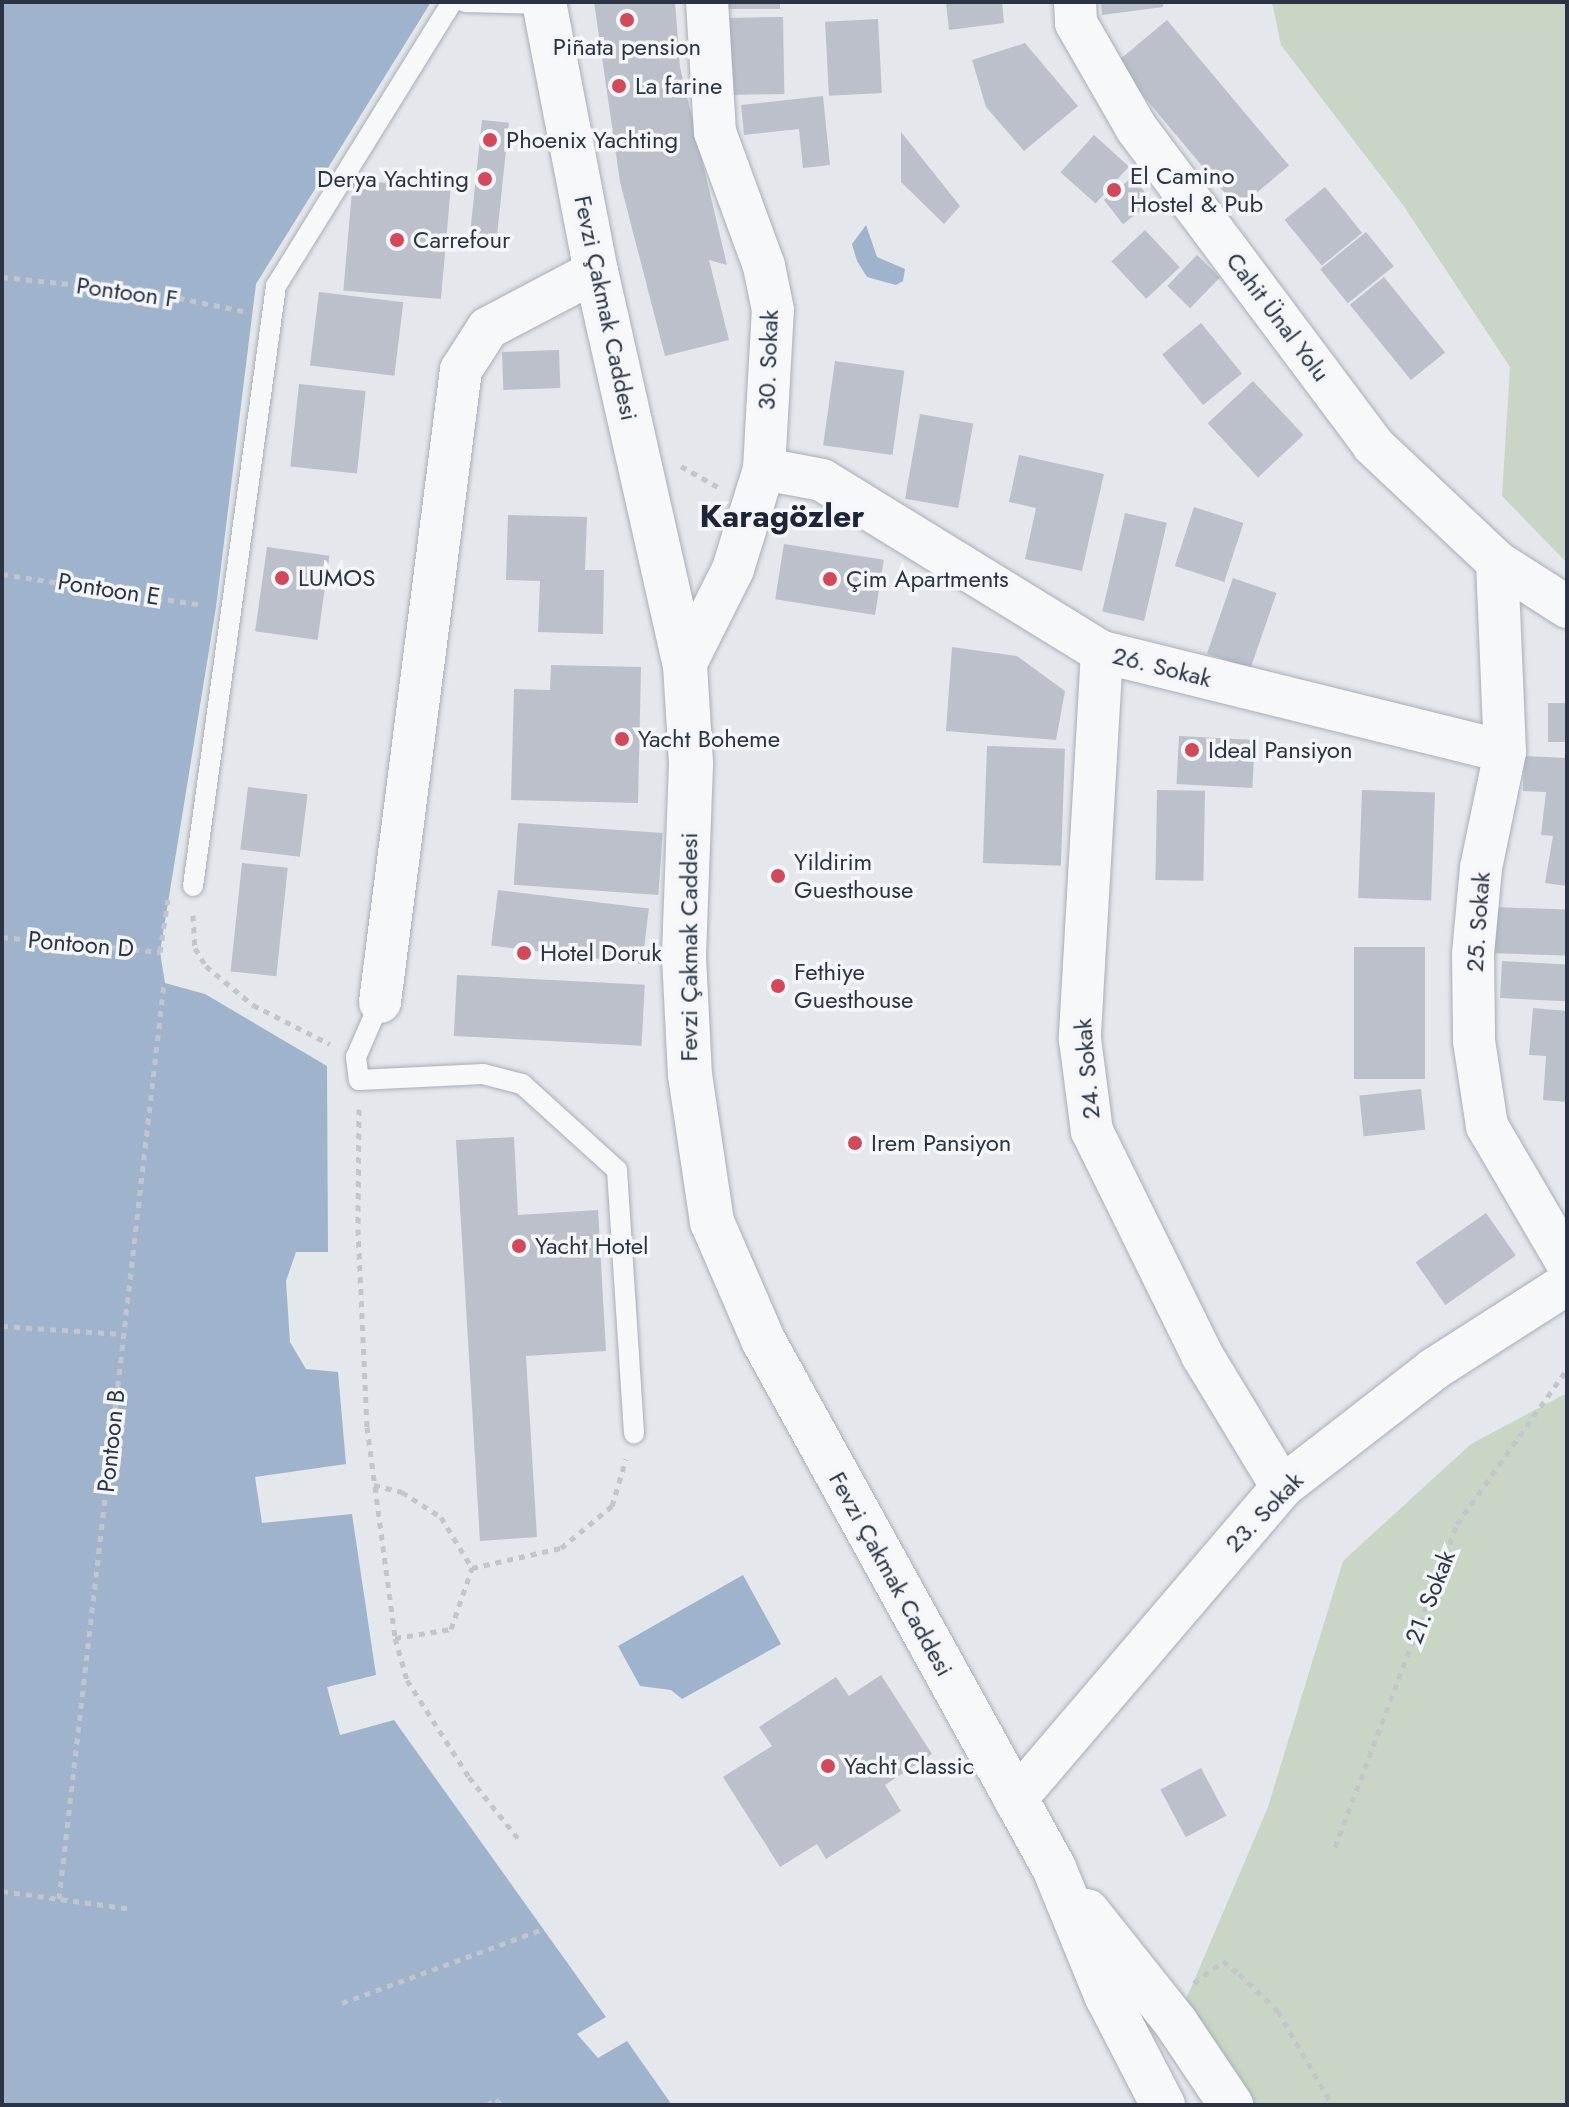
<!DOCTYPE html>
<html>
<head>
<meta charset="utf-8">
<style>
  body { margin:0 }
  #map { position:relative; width:1569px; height:2107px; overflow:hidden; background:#e4e7ec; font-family:Jost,sans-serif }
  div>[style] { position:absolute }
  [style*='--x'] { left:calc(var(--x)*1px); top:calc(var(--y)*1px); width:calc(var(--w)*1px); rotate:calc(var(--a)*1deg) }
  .green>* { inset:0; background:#c9d6c5 }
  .water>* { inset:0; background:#9fb4cc }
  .building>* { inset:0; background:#bbc0ca; transform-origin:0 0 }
  .path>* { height:5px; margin-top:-2.5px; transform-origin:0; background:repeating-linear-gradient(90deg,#c2c5cb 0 6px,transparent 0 12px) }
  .roads { filter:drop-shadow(0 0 2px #a9aeb7) drop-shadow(0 0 2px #a9aeb7) }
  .service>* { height:20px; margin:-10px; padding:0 10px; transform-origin:10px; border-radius:10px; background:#f7f8fa }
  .minor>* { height:42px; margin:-21px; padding:0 21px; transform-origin:21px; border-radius:21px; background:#f7f8fa }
  .tertiary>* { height:44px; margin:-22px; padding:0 22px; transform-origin:22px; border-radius:22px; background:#f7f8fa }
  .dots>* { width:22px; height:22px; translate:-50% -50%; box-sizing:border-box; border:4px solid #f4f6f9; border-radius:50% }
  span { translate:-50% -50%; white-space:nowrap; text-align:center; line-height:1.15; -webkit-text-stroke:7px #f4f6f9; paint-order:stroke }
  .poi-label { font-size:24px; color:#2b3445 }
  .left { translate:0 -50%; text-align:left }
  .right { translate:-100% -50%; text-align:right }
  .street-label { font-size:24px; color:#2b3445 }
  .district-label { font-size:32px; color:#1d2536; font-weight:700 }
  .frame { position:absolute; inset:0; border:4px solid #2b3445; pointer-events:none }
</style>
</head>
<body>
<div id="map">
  <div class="green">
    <i style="clip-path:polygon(1272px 2px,1567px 2px,1567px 563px,1502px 496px,1510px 367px,1403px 205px,1281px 45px)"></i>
    <i style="clip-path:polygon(1567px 1393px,1567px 2105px,1231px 2105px,1176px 2023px,1268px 1807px,1343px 1561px,1471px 1444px)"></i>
  </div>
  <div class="water">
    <i style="clip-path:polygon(2px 2px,431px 2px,256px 284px,216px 607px,160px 952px,165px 983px,205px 994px,327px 1066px,328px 1252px,296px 1252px,286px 1281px,290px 1342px,306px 1369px,338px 1372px,346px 1464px,255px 1477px,262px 1523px,352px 1514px,376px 1675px,327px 1687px,340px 1735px,394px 1720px,606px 2017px,577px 2034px,598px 2058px,627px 2041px,672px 2105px,2px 2105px)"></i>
    <i style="clip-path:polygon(866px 225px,877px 257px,905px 269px,903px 281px,896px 285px,867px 277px,857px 261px,852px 244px)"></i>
    <i style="clip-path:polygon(743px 1575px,781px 1644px,682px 1699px,671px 1690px,640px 1686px,618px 1646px)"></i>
  </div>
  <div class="building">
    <i style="clip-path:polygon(594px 2px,675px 2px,680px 67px,727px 265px,709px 260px,729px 340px,665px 356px,620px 182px)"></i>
    <i style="left:720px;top:2px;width:60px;height:7px"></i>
    <i style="clip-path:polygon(946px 2px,1002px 2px,1004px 23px,949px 30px)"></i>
    <i style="clip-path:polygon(1101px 2px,1163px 2px,1163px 7px,1102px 15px)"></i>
    <i style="left:783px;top:17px;width:77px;height:68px;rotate:89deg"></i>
    <i style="left:878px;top:19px;width:74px;height:53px;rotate:87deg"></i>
    <i style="left:1167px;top:20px;width:190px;height:67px;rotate:50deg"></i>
    <i style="clip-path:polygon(1025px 43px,1078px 106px,1024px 151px,986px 107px,972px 60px)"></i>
    <i style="clip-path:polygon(823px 96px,830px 165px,803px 168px,799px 129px,744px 135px,741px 105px)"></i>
    <i style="left:482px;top:120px;width:27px;height:125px;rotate:6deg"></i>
    <i style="clip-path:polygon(901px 132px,960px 206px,944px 224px,901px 182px)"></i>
    <i style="left:1094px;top:135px;width:47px;height:50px;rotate:42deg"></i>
    <i style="left:1133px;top:177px;width:31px;height:37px;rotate:52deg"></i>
    <i style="left:353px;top:180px;width:98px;height:111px;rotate:5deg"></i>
    <i style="left:1325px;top:187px;width:59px;height:52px;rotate:51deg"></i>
    <i style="left:1145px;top:230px;width:51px;height:46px;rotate:47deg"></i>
    <i style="left:1366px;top:232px;width:44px;height:59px;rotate:51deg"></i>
    <i style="left:1197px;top:255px;width:32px;height:43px;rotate:44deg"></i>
    <i style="left:1384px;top:277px;width:97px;height:44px;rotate:51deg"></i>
    <i style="left:319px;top:292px;width:85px;height:74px;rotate:7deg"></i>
    <i style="left:1201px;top:323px;width:65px;height:50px;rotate:51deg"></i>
    <i style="left:559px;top:350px;width:38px;height:57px;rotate:88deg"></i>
    <i style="left:835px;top:361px;width:70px;height:85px;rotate:8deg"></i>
    <i style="left:1253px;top:381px;width:74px;height:62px;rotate:47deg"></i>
    <i style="left:299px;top:384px;width:67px;height:83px;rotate:6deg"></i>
    <i style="left:920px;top:414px;width:54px;height:86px;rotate:10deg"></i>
    <i style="clip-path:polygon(1019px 455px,1104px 474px,1082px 571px,1025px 559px,1036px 508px,1009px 502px)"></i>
    <i style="left:1194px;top:507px;width:52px;height:62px;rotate:18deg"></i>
    <i style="left:1125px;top:513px;width:43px;height:101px;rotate:13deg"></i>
    <i style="clip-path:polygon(508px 515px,587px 517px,585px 570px,604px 570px,603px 634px,538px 632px,540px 581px,506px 580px)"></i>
    <i style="left:784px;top:544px;width:101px;height:56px;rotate:9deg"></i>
    <i style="left:267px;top:547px;width:63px;height:85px;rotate:8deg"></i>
    <i style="left:1233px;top:578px;width:46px;height:80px;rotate:19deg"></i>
    <i style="clip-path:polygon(952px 647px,1017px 656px,1065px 691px,1056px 740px,946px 731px)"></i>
    <i style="clip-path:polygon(551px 665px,641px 667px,638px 803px,511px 800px,514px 689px,550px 690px)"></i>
    <i style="left:1548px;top:703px;width:19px;height:39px"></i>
    <i style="left:1179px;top:736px;width:76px;height:48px;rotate:3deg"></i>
    <i style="left:987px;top:746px;width:78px;height:117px;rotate:2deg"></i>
    <i style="clip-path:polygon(1524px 756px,1567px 758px,1567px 886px,1545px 883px,1553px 836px,1541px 835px,1546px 792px,1523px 791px)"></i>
    <i style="left:248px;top:787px;width:60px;height:63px;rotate:7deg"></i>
    <i style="left:1157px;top:790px;width:48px;height:90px;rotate:1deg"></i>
    <i style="left:1362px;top:790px;width:73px;height:108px;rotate:2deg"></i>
    <i style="left:518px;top:823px;width:145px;height:62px;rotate:4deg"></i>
    <i style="left:242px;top:863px;width:46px;height:109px;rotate:6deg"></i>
    <i style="left:498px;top:890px;width:152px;height:56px;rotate:7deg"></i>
    <i style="left:1492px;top:907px;width:75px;height:46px;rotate:2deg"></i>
    <i style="left:1354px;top:947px;width:71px;height:132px"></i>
    <i style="left:1502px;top:961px;width:65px;height:37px;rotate:3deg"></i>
    <i style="left:457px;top:975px;width:188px;height:61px;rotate:3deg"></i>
    <i style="clip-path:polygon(1533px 1008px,1567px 1011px,1567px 1102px,1543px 1100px,1546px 1056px,1529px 1055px)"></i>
    <i style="left:1421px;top:1089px;width:41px;height:62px;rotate:84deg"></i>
    <i style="clip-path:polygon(514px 1137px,518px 1215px,598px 1210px,606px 1351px,526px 1356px,537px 1537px,480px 1541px,456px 1140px)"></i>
    <i style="left:1486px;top:1213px;width:52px;height:86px;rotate:55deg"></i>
    <i style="clip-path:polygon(881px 1675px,932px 1754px,885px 1785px,901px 1811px,826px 1859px,817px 1844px,780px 1867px,723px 1777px,772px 1746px,759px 1727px,836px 1677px,849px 1696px)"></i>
    <i style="left:1201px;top:1768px;width:54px;height:46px;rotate:62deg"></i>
  </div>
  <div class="path">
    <i style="--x:2;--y:277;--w:154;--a:6"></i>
    <i style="--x:155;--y:293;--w:94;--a:11.7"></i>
    <i style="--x:681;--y:466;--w:43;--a:29.6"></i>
    <i style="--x:2;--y:574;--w:203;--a:8.8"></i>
    <i style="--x:193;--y:915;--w:33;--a:87"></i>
    <i style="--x:195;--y:948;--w:21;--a:59"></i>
    <i style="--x:206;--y:966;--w:61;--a:39.7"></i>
    <i style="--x:253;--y:1005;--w:86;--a:26.9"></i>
    <i style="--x:2;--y:937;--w:159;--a:5.4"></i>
    <i style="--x:160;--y:952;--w:53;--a:-81.3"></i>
    <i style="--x:359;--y:1109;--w:120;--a:90.5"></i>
    <i style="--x:358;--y:1229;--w:198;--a:87.4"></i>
    <i style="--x:367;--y:1427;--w:213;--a:82.4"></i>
    <i style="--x:395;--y:1638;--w:44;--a:74.1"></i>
    <i style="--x:407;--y:1680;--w:115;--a:57.4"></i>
    <i style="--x:469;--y:1777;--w:83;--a:51.3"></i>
    <i style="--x:2;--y:1326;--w:121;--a:3.8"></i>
    <i style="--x:374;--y:1485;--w:29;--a:14"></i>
    <i style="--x:402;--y:1492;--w:46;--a:32.7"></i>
    <i style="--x:441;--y:1517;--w:60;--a:58.7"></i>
    <i style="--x:472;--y:1568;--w:91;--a:-12.7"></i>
    <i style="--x:561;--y:1548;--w:66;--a:-39.5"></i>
    <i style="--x:612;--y:1506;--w:49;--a:-73.4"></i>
    <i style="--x:395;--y:1638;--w:57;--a:-9.1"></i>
    <i style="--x:451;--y:1629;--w:65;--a:-71"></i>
    <i style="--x:1335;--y:1847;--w:345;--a:-69.3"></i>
    <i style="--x:1457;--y:1524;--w:190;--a:-54.6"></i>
    <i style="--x:2;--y:1891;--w:131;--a:7.9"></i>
    <i style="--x:59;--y:1899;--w:922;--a:-83.46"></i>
    <i style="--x:1194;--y:1983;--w:36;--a:-37"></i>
    <i style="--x:1223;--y:1961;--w:21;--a:39"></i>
    <i style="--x:1239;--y:1974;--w:54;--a:43.5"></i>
    <i style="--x:1278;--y:2011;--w:108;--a:60.1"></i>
    <i style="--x:342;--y:2003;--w:211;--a:-20.2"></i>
    <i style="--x:487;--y:2105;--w:11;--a:-34"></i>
    <i style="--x:496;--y:2099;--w:8;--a:50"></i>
  </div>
  <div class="roads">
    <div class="service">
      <i style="--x:465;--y:2;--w:79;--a:1.5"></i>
      <i style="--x:193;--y:886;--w:606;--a:-82.12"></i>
      <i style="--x:276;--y:286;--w:334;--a:-58.2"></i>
      <i style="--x:380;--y:1002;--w:60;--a:113.6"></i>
      <i style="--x:356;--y:1057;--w:23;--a:83"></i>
      <i style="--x:359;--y:1080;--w:124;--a:-2.8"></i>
      <i style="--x:483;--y:1074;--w:40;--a:14.4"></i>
      <i style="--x:522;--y:1084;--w:128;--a:42.2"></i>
      <i style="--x:617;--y:1170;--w:264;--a:86.3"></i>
    </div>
    <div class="minor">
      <i style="--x:1075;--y:2;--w:21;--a:87"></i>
      <i style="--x:1076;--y:23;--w:122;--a:60.1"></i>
      <i style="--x:1137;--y:129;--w:394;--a:53.2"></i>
      <i style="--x:1373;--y:445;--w:170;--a:43.3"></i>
      <i style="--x:1497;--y:562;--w:83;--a:32.7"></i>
      <i style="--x:764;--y:469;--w:59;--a:10.7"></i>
      <i style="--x:822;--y:480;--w:329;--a:31.6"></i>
      <i style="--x:1102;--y:652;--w:415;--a:13.9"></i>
      <i style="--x:1497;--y:562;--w:190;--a:87.6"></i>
      <i style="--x:1505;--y:752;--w:118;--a:101.7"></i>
      <i style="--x:1481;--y:868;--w:86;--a:95.3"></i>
      <i style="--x:1473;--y:954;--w:87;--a:89.3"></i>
      <i style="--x:1474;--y:1041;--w:86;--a:81.3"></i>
      <i style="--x:1487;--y:1126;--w:159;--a:59.7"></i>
      <i style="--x:1102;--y:652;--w:388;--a:93.3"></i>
      <i style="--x:1080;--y:1039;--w:93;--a:82.6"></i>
      <i style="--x:1092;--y:1131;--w:250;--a:63.8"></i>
      <i style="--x:1202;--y:1355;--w:154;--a:58.8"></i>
      <i style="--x:685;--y:665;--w:107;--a:-63.4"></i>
      <i style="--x:733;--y:569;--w:105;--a:-72.8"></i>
      <i style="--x:764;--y:469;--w:159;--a:-86.8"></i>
      <i style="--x:773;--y:310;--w:45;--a:-101.6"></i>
      <i style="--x:764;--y:266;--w:143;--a:-110.1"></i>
      <i style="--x:715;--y:132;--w:130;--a:-93.5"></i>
      <i style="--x:380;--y:1002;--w:637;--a:-82.7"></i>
      <i style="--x:461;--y:370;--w:50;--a:-57.3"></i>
      <i style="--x:488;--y:328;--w:122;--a:-27.8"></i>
      <i style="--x:1015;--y:1800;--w:411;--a:-49.5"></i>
      <i style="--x:1282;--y:1487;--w:192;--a:-37.8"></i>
      <i style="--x:1434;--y:1369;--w:158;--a:-32.6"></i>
    </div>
    <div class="tertiary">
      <i style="--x:544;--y:2;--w:274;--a:79.1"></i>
      <i style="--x:596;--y:271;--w:404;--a:77.3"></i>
      <i style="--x:685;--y:665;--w:99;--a:86.5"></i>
      <i style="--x:691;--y:764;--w:193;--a:92.1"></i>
      <i style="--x:684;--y:957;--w:118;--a:87.1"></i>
      <i style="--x:690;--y:1075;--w:149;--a:81.5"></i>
      <i style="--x:712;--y:1222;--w:129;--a:66.6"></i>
      <i style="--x:763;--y:1340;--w:603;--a:61.14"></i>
      <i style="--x:1054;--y:1868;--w:139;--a:67.7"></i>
      <i style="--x:1107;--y:1997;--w:122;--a:62.6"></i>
      <i style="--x:1087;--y:1911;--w:143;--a:51.5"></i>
      <i style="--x:1176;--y:2023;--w:99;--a:56.1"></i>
    </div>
  </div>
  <div class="dots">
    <i style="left:627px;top:20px;background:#d1495b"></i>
    <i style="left:619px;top:86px;background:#d1495b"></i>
    <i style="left:490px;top:140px;background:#d1495b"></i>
    <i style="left:485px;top:179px;background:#d1495b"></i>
    <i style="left:1114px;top:190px;background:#d1495b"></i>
    <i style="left:397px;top:240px;background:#d1495b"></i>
    <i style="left:282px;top:578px;background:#d1495b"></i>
    <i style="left:830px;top:579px;background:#d1495b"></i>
    <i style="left:622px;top:739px;background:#d1495b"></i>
    <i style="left:1192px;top:750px;background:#d1495b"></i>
    <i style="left:778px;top:876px;background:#d1495b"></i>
    <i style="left:524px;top:953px;background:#d1495b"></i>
    <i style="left:778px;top:986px;background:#d1495b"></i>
    <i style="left:855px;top:1143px;background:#d1495b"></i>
    <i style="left:519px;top:1246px;background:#d1495b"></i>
    <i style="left:828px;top:1766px;background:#d1495b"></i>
  </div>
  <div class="poi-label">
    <span style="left:627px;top:47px">Piñata pension</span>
    <span class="left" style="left:635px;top:86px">La farine</span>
    <span class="left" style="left:506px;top:140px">Phoenix Yachting</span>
    <span class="left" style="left:1130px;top:190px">El Camino<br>Hostel &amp; Pub</span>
    <span class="right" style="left:469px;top:179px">Derya Yachting</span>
    <span class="left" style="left:413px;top:240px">Carrefour</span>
    <span class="left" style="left:298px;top:578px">LUMOS</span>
    <span class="left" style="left:846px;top:579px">Çim Apartments</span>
    <span class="left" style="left:638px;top:739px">Yacht Boheme</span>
    <span class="left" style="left:1208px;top:750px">Ideal Pansiyon</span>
    <span class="left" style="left:794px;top:876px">Yildirim<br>Guesthouse</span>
    <span class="left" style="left:540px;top:953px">Hotel Doruk</span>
    <span class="left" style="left:794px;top:986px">Fethiye<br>Guesthouse</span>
    <span class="left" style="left:871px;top:1143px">Irem Pansiyon</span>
    <span class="left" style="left:535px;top:1246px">Yacht Hotel</span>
    <span class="left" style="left:844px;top:1766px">Yacht Classic</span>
  </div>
  <div class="street-label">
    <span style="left:127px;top:292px;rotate:8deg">Pontoon F</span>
    <span style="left:606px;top:308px;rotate:78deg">Fevzi Çakmak Caddesi</span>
    <span style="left:1278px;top:317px;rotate:53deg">Cahit Ünal Yolu</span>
    <span style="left:768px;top:360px;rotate:-88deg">30. Sokak</span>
    <span style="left:109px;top:589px;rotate:9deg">Pontoon E</span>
    <span style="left:1162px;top:667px;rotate:14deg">26. Sokak</span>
    <span style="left:1478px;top:922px;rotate:-86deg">25. Sokak</span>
    <span style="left:81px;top:944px;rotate:5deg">Pontoon D</span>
    <span style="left:689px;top:947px;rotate:-90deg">Fevzi Çakmak Caddesi</span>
    <span style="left:1087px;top:1069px;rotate:-95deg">24. Sokak</span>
    <span style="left:111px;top:1441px;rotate:-84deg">Pontoon B</span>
    <span style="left:1264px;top:1512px;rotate:-46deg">23. Sokak</span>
    <span style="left:891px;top:1574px;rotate:61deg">Fevzi Çakmak Caddesi</span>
    <span style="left:1430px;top:1597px;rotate:-69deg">21. Sokak</span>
  </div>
  <div class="district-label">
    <span style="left:782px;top:516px">Karagözler</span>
  </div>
  <div class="frame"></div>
</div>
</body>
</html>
